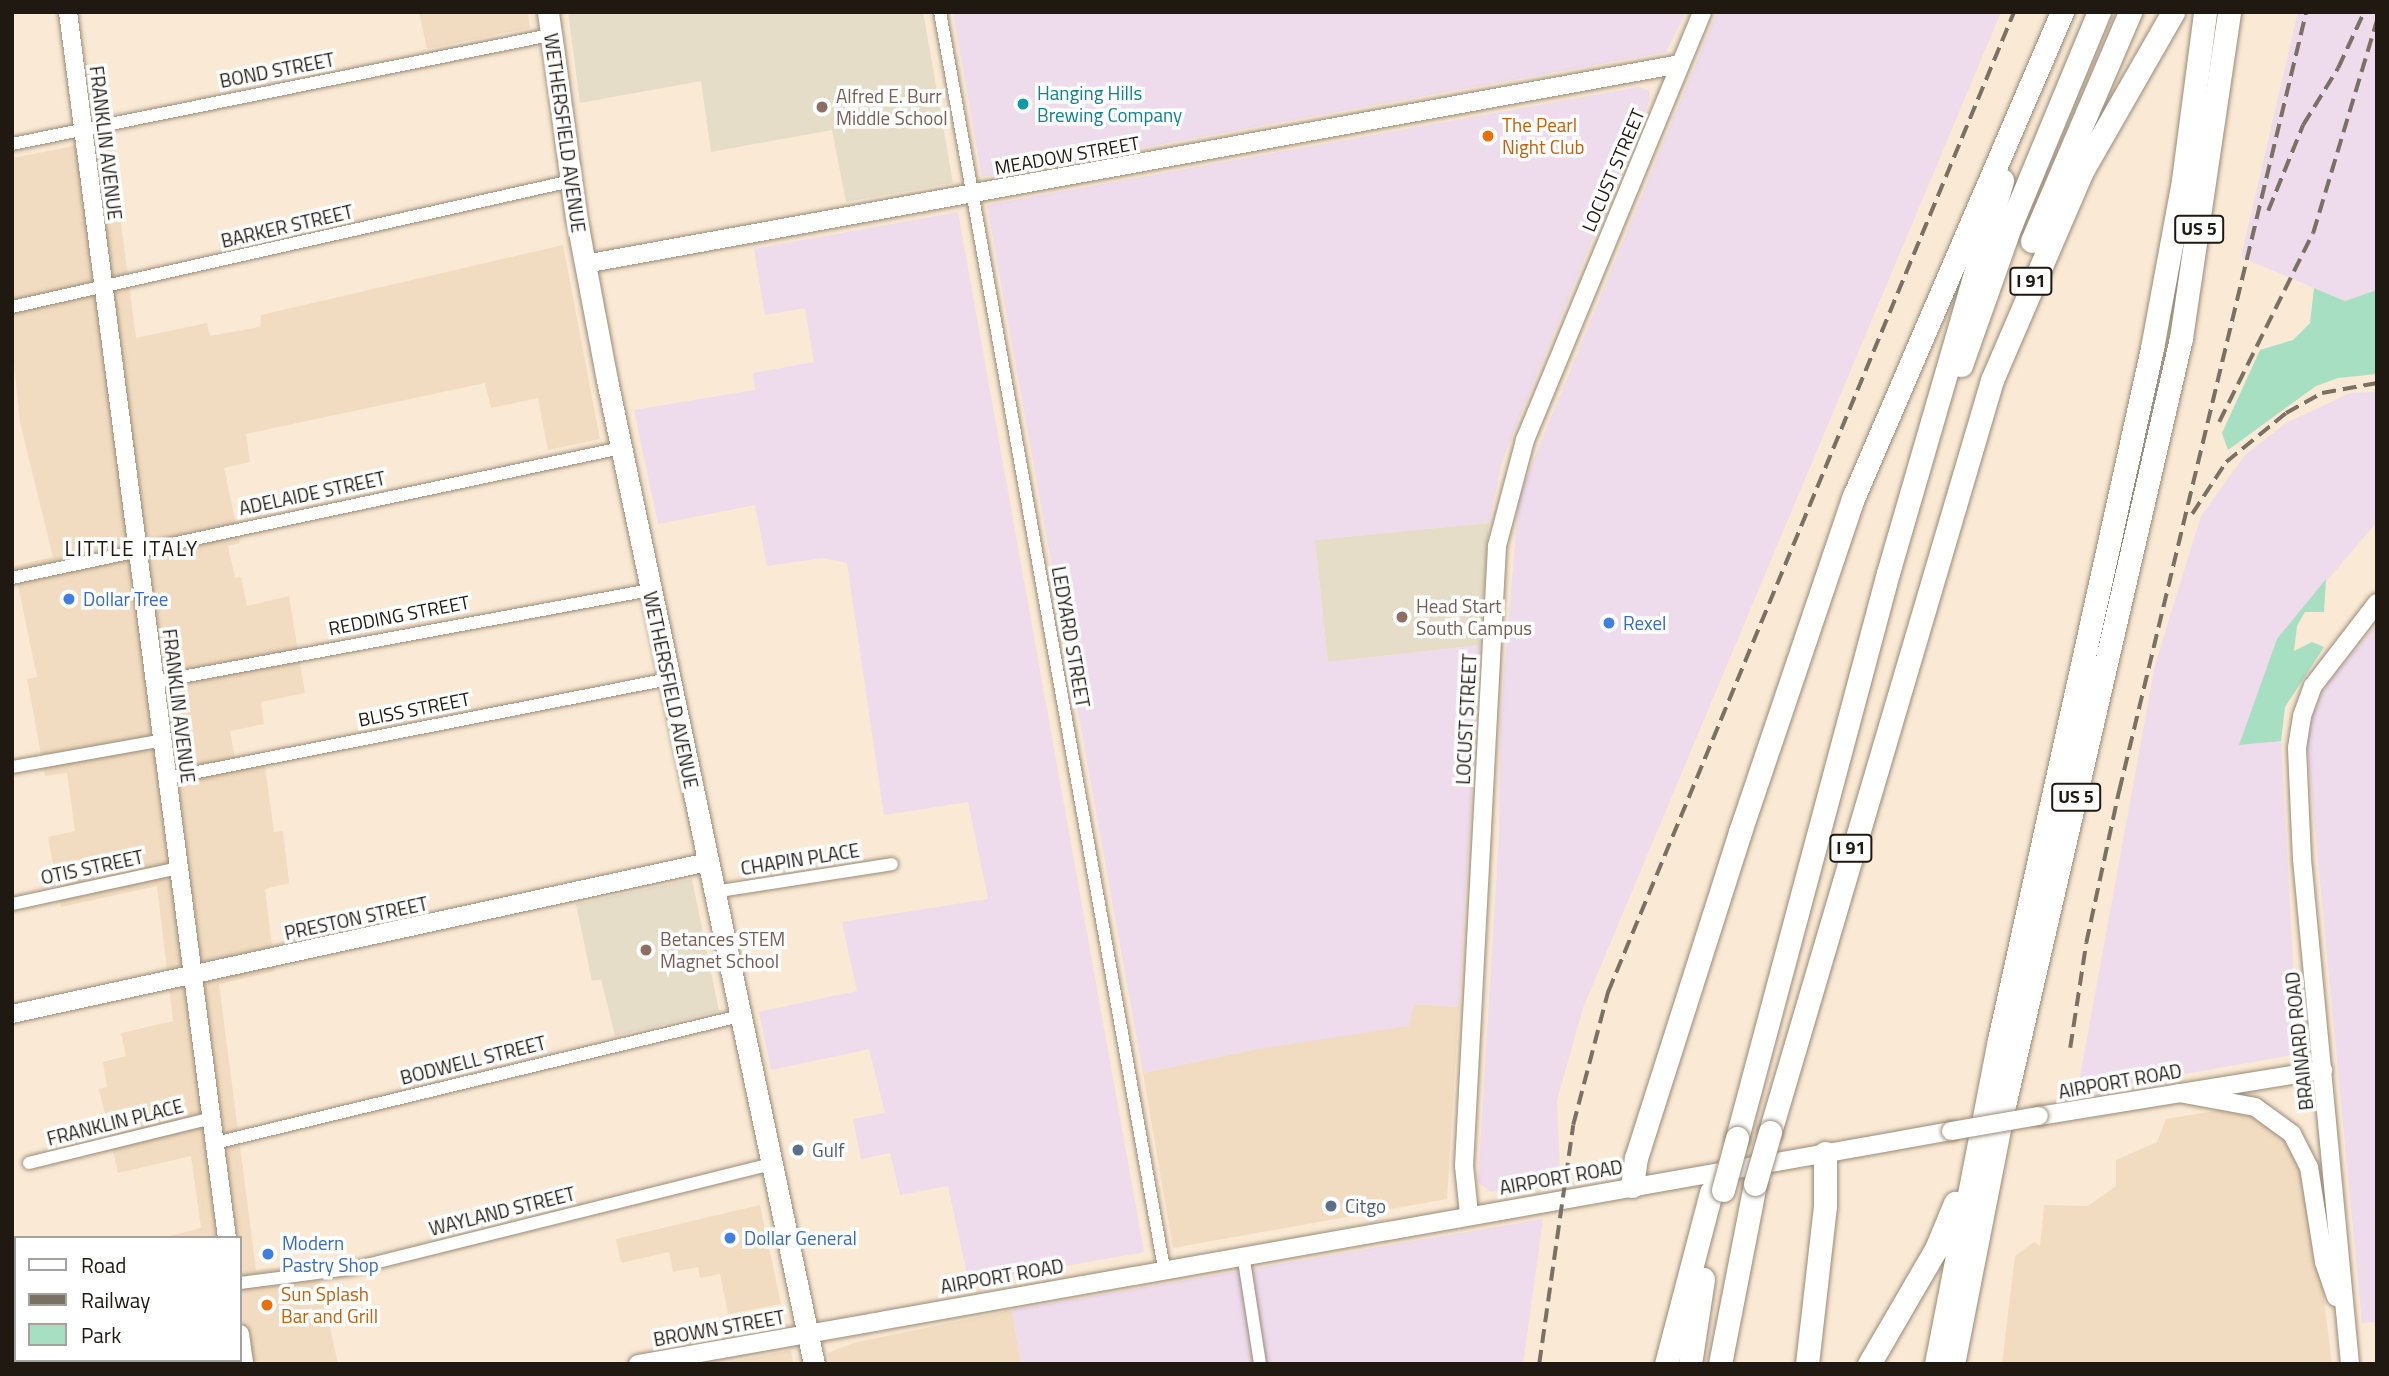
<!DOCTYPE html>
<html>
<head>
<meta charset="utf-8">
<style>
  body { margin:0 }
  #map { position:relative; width:2389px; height:1376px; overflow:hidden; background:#fae9d4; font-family:"Titillium Web",sans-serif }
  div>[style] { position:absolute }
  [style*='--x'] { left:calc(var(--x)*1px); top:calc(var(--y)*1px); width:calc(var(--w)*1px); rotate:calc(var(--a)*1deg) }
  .built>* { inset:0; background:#f2dcc1 }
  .industrial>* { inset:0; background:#eedbec }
  .education>* { inset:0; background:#e6ddc8 }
  .green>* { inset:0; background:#a7dfc2 }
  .roads { filter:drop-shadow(0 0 2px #998a77) drop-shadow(0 0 2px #998a77) }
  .street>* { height:12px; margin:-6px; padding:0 6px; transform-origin:6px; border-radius:6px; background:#fff }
  .secondary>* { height:18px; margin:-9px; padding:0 9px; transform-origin:9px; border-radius:9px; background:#fff }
  .primary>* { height:21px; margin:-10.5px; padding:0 10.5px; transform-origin:10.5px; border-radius:10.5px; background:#fff }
  .highway>* { height:23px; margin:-11.5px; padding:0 11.5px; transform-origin:11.5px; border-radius:11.5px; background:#fff }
  .rail>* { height:3.5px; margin-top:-1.75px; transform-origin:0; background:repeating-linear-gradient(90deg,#7a7063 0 14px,transparent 0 21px) }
  .bridges { filter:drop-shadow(0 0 2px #998a77) drop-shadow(0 0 2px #998a77) }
  .secondary-bridge>* { height:18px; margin:-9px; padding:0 9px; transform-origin:9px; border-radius:9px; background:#fff }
  .highway-bridge>* { height:23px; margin:-11.5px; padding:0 11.5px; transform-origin:11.5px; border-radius:11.5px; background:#fff }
  .dots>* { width:19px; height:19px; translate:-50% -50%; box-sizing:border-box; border:4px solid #fff; border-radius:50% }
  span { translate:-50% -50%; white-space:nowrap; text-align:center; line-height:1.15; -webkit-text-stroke:7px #fff; paint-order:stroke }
  .shield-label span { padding:2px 5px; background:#fff; border:2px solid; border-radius:5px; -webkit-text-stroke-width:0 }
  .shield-label { font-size:18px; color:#1f1912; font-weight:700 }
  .street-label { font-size:19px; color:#1f1912 }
  .culture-label { font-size:19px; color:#0d838f }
  .left { translate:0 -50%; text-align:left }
  .education-label { font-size:19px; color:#785e54 }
  .food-label { font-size:19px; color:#c56008 }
  .shop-label { font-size:19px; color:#366cbe }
  .service-label { font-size:19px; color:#4e5e75 }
  .neighbourhood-label { font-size:21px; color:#1f1912; letter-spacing:2px }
  .frame { position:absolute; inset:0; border:14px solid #1f1912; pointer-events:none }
  .legend { position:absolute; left:14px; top:1236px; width:228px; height:126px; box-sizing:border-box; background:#fff; border:2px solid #a5a3a0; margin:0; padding:9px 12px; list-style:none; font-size:21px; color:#1f1912 }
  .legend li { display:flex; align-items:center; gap:14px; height:35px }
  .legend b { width:35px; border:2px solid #a5a3a0 }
</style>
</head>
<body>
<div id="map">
  <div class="built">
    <i style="clip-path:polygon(419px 12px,528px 12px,530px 28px,427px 49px)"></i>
    <i style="clip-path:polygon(110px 139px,136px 338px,207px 323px,210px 336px,260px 327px,261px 315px,563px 245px,600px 439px,548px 450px,538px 398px,491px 408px,485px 383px,246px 434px,250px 462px,224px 468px,240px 543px,228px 546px,235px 578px,241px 577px,247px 606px,289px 596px,305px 693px,261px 702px,264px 724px,230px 731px,235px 758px,263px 752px,274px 832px,283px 831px,289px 883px,265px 889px,275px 971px,219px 984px,256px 1270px,316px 1263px,338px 1364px,61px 1360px,240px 1360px,240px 1238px,162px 1238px,201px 1228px,191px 1156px,118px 1173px,99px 1089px,107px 1087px,103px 1062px,126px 1056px,121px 1033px,173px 1021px,157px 886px,61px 907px,48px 837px,75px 831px,67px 773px,45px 776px,27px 679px,37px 677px,14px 566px,53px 557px,20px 423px,12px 342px,12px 158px)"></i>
    <i style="clip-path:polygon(1413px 1004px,1459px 1007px,1447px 1199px,1173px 1248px,1143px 1073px,1252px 1050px)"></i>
    <i style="clip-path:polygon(2226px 1109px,2264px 1119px,2286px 1134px,2299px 1156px,2318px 1251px,2332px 1364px,2002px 1364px,2015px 1256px,2034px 1242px,2040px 1246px,2044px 1205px,2088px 1206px,2116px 1186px,2116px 1160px,2157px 1142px,2166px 1119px)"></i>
    <i style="clip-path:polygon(760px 1205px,781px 1304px,728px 1314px,720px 1274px,700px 1278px,698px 1267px,673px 1272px,669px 1252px,621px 1263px,616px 1239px)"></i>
    <i style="clip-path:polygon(1012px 1310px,1021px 1364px,830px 1364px,828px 1353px,853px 1343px)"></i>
    <i style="clip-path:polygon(791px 1350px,793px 1364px,718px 1364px)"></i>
  </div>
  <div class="industrial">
    <i style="clip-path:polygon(953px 12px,1686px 12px,1666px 52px,982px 177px)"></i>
    <i style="clip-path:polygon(1717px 12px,2001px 12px,1583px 1008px,1557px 1100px,1560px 1179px,1490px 1192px,1478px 1182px,1499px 834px,1500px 722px,1519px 496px)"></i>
    <i style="clip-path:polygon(2298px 12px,2377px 12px,2377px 290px,2345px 301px,2241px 257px)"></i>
    <i style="clip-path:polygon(1639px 87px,1649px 91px,1650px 99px,1518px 421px,1502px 462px,1489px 523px,1315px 540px,1328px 662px,1480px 645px,1459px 1007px,1414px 1004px,1409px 1026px,1252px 1050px,1143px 1073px,987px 205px)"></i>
    <i style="clip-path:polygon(958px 212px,1144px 1252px,969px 1283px,948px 1186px,900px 1195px,890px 1153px,861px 1159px,853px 1119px,885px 1113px,869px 1049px,771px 1070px,759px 1012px,857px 991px,842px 922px,988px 899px,968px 802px,884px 815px,847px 563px,823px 558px,767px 566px,755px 505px,658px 524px,634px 410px,755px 390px,753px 373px,814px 362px,805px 308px,765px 315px,754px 249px)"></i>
    <i style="clip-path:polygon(2377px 392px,2377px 522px,2277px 639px,2240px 745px,2281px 741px,2298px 1054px,2077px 1093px,2155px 665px,2201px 516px,2245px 455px,2286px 423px,2350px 393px)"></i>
    <i style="clip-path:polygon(2377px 624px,2377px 1322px,2362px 1323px,2307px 743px,2314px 710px,2328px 683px)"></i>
    <i style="clip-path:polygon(1543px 1219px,1523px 1364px,1021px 1364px,1012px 1310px)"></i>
  </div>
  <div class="education">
    <i style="clip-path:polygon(568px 12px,923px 12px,953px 183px,846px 202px,832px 130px,711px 152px,701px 81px,580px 103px)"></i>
    <i style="clip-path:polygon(1489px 523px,1480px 645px,1328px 662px,1315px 540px)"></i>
    <i style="clip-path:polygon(692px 879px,719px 1011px,615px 1036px,601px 979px,592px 981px,576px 904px)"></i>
  </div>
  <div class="green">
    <i style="clip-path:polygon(2314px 288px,2345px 301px,2377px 290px,2377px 374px,2338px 378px,2316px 386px,2228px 450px,2222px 433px,2260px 350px,2293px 340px,2310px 323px)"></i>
    <i style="clip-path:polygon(2326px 579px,2324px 612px,2305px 612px,2297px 626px,2294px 651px,2312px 642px,2324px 647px,2285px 707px,2281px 741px,2239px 745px,2277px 639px)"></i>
  </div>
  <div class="roads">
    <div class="street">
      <i style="--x:940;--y:12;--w:1276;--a:79.89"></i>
      <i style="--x:12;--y:144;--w:549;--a:-11.45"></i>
      <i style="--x:12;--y:307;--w:573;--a:-12.7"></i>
      <i style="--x:12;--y:578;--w:623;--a:-12.05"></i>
      <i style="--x:155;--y:682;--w:503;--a:-10.53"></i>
      <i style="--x:12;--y:767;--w:153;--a:-10.1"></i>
      <i style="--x:167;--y:778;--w:512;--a:-11.16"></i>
      <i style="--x:714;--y:892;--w:180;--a:-8.9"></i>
      <i style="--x:12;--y:904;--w:171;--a:-12.2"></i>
      <i style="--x:215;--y:1143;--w:540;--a:-13.6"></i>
      <i style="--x:29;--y:1163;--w:188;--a:-13.8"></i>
      <i style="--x:1243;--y:1254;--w:111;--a:81.2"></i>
      <i style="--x:240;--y:1283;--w:111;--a:-7.3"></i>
      <i style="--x:350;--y:1269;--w:434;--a:-14"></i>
    </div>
    <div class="secondary">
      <i style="--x:68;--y:12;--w:1236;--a:82.61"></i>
      <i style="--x:585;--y:264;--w:1113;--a:-10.35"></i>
      <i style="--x:12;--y:1014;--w:712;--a:-12.32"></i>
      <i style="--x:2179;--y:1093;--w:77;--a:10.4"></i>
      <i style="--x:2255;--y:1107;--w:46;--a:36.1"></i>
      <i style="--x:2292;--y:1134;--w:37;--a:63"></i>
      <i style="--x:2309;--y:1167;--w:96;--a:81"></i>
      <i style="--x:2324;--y:1262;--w:37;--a:71"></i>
      <i style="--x:2039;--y:1116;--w:288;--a:-9.2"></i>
      <i style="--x:1469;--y:1214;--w:48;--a:-95.9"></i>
      <i style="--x:1464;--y:1166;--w:621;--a:-86.95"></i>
      <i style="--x:1497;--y:546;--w:110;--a:-75.2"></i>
      <i style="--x:1525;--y:440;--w:463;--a:-67.5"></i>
      <i style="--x:240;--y:1334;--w:30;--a:82"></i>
      <i style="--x:638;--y:1364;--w:1334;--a:-10.06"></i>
      <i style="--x:2350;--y:1364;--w:507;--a:-95.43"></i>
      <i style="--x:2302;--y:859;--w:111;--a:-92.6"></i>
      <i style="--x:2297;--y:748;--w:32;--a:-81"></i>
      <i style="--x:2302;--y:716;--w:32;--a:-70"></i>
      <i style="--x:2313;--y:686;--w:105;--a:-52.4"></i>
    </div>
    <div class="primary">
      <i style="--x:548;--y:12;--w:206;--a:82.2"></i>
      <i style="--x:576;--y:216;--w:167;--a:79.3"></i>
      <i style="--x:607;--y:380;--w:1006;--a:78.12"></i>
    </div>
    <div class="highway">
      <i style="--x:2032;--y:241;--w:249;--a:-66.8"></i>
      <i style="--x:1961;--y:365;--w:150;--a:-70.5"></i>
      <i style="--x:2011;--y:224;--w:230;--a:-67.5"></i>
      <i style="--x:1770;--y:1132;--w:784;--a:-73.55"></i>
      <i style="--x:1992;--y:380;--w:228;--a:-66.7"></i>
      <i style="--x:2082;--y:171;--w:183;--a:-60.2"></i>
      <i style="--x:1737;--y:1138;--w:585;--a:-75.04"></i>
      <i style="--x:1888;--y:573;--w:409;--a:-73.8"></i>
      <i style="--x:1632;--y:1186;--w:28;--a:-82"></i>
      <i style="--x:1636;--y:1158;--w:342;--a:-72.3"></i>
      <i style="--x:1740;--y:832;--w:355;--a:-71.3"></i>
      <i style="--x:1854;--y:496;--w:527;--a:-66.74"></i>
      <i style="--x:1666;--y:1364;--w:178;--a:-75.3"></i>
      <i style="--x:1690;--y:1364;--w:86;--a:-81.3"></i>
      <i style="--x:1720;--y:1364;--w:183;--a:-79"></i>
      <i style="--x:1807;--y:1364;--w:159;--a:-83.5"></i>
      <i style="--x:1825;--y:1206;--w:53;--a:-90"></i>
      <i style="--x:1869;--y:1364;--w:133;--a:-59.8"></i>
      <i style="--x:1936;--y:1249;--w:50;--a:-67.6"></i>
      <i style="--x:1936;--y:1364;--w:330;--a:-79"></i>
      <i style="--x:1999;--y:1040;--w:709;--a:-77.53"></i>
      <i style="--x:2152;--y:348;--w:171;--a:-79.5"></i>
      <i style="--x:2183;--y:180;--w:169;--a:-82.5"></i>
      <i style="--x:1953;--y:1364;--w:255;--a:-78.9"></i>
      <i style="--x:2002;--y:1114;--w:796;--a:-77.01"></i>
      <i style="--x:2181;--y:338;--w:330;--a:-81.6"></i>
    </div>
  </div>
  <div class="rail">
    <i style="--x:2268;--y:211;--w:93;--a:-67.9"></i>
    <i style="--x:2303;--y:125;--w:67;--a:-58.4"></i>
    <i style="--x:2338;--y:68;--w:62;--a:-65.1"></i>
    <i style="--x:2219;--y:422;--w:211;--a:-63.6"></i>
    <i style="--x:2313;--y:233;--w:223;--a:-73.3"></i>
    <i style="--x:2192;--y:514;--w:62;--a:-56.8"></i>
    <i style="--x:2226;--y:462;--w:77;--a:-39.2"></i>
    <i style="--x:2286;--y:413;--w:41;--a:-29.1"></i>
    <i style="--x:2322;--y:393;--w:56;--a:-10.3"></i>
    <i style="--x:2070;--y:1048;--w:106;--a:-81.3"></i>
    <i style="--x:2086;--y:943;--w:156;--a:-77.8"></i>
    <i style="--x:2119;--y:791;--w:801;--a:-76.5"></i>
    <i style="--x:1539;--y:1364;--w:241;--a:-81.9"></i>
    <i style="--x:1573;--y:1125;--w:138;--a:-75.3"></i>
    <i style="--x:1608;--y:992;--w:1061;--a:-67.5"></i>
  </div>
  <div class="bridges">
    <div class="secondary-bridge">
      <i style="--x:1951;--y:1131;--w:89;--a:-9.7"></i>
    </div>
    <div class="highway-bridge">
      <i style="--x:1755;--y:1184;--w:54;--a:-73.9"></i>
      <i style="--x:1723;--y:1190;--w:54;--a:-74.9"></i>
    </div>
  </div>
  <div class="dots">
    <i style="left:1023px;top:104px;background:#0f9aa8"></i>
    <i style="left:822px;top:107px;background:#8d6e63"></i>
    <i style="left:1488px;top:136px;background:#e8710a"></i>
    <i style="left:69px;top:599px;background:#3f7fe0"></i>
    <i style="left:1402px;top:617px;background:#8d6e63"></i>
    <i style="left:1609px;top:623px;background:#3f7fe0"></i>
    <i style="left:646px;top:950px;background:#8d6e63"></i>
    <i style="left:798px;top:1150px;background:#5c6f8a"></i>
    <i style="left:1331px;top:1206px;background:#5c6f8a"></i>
    <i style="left:730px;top:1238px;background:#3f7fe0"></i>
    <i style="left:268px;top:1254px;background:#3f7fe0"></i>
    <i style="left:267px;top:1305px;background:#e8710a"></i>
  </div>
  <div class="shield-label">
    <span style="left:2199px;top:229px">US 5</span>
    <span style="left:2031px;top:281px">I 91</span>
    <span style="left:2076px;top:797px">US 5</span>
    <span style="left:1851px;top:848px">I 91</span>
  </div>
  <div class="street-label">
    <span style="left:277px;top:70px;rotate:-11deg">BOND STREET</span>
    <span style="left:565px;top:133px;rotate:82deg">WETHERSFIELD AVENUE</span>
    <span style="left:106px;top:143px;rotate:83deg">FRANKLIN AVENUE</span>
    <span style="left:1067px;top:155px;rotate:-10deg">MEADOW STREET</span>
    <span style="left:1613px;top:170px;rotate:-67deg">LOCUST STREET</span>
    <span style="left:287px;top:226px;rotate:-13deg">BARKER STREET</span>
    <span style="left:312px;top:493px;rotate:-12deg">ADELAIDE STREET</span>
    <span style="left:399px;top:615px;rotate:-11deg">REDDING STREET</span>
    <span style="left:1071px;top:637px;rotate:80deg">LEDYARD STREET</span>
    <span style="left:671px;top:690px;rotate:78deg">WETHERSFIELD AVENUE</span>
    <span style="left:179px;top:706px;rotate:83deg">FRANKLIN AVENUE</span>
    <span style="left:414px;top:709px;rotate:-11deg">BLISS STREET</span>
    <span style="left:1466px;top:719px;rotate:-87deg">LOCUST STREET</span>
    <span style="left:800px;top:859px;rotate:-9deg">CHAPIN PLACE</span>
    <span style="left:92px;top:867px;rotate:-12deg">OTIS STREET</span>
    <span style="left:356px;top:918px;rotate:-12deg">PRESTON STREET</span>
    <span style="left:2299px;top:1041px;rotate:-96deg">BRAINARD ROAD</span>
    <span style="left:473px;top:1060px;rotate:-14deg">BODWELL STREET</span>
    <span style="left:2120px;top:1081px;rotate:-10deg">AIRPORT ROAD</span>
    <span style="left:115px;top:1122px;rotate:-14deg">FRANKLIN PLACE</span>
    <span style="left:1561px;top:1177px;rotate:-10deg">AIRPORT ROAD</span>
    <span style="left:502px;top:1211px;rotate:-14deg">WAYLAND STREET</span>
    <span style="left:1002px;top:1276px;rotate:-10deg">AIRPORT ROAD</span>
    <span style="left:719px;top:1328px;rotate:-10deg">BROWN STREET</span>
  </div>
  <div class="culture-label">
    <span class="left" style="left:1037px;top:104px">Hanging Hills<br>Brewing Company</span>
  </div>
  <div class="education-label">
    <span class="left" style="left:836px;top:107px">Alfred E. Burr<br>Middle School</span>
    <span class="left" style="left:1416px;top:617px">Head Start<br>South Campus</span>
    <span class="left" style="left:660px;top:950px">Betances STEM<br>Magnet School</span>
  </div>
  <div class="food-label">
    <span class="left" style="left:1502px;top:136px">The Pearl<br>Night Club</span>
    <span class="left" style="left:281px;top:1305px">Sun Splash<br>Bar and Grill</span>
  </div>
  <div class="shop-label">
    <span class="left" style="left:83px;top:599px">Dollar Tree</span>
    <span class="left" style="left:1623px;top:623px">Rexel</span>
    <span class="left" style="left:744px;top:1238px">Dollar General</span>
    <span class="left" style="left:282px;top:1254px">Modern<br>Pastry Shop</span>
  </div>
  <div class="service-label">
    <span class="left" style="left:812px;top:1150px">Gulf</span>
    <span class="left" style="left:1345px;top:1206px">Citgo</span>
  </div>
  <div class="neighbourhood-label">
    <span style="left:132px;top:548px">LITTLE ITALY</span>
  </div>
  <div class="frame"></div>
  <ul class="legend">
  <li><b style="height:9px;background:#fff"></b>Road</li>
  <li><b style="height:9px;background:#7a7063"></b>Railway</li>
  <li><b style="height:19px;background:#a7dfc2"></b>Park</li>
  </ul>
</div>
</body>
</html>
